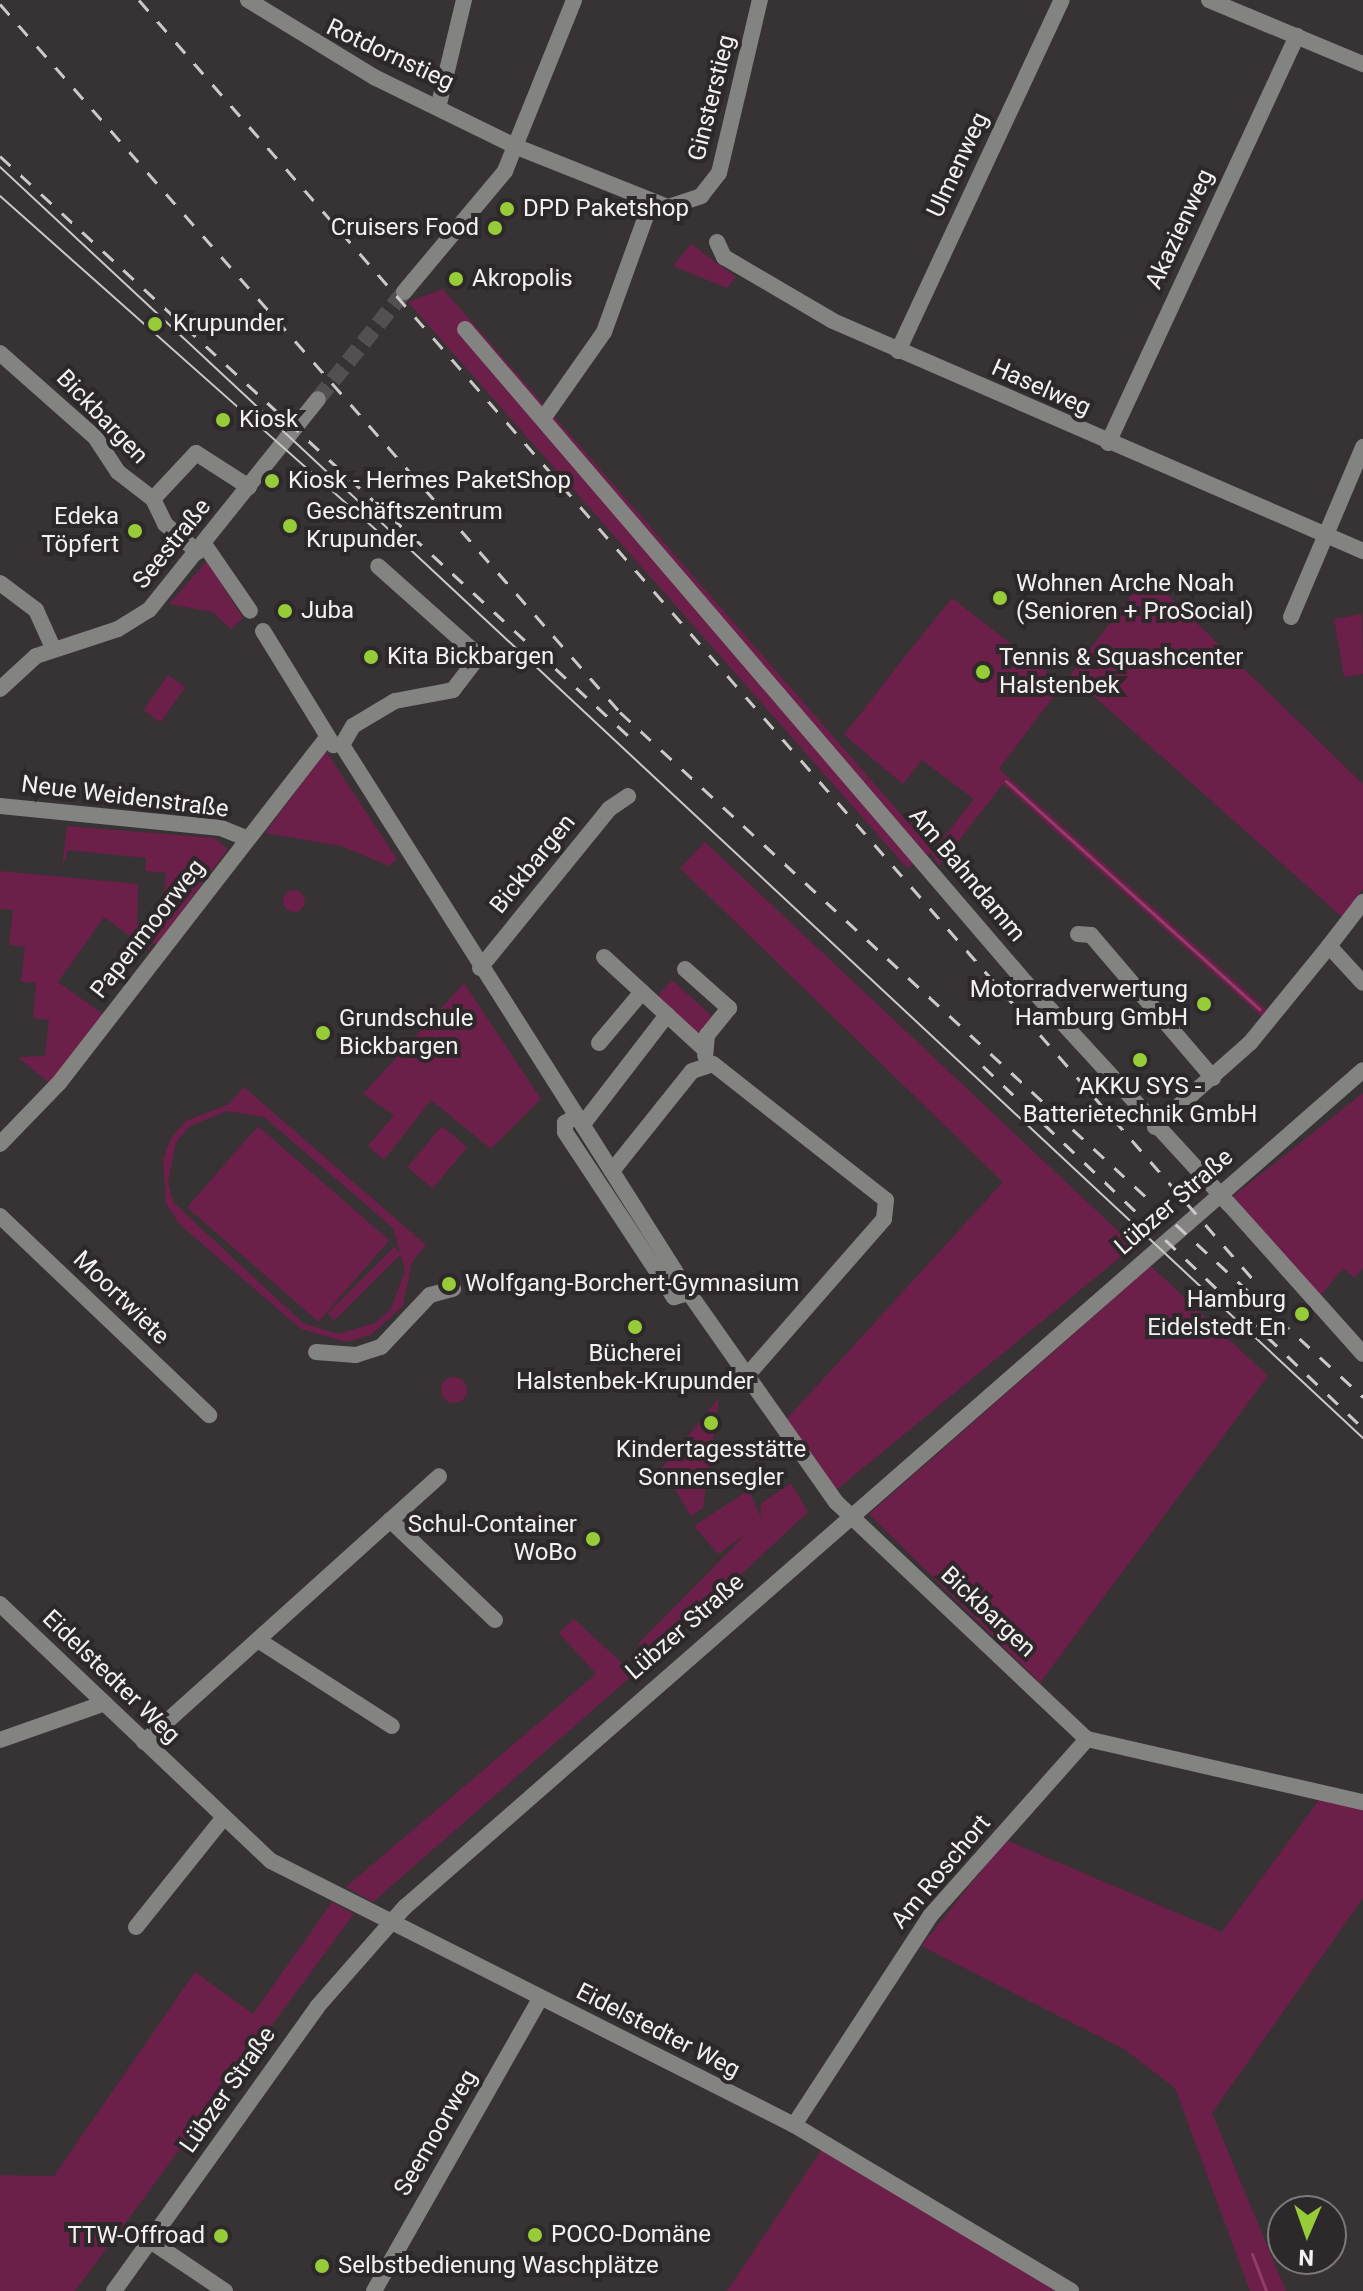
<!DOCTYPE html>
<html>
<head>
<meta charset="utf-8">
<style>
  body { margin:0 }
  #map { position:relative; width:1363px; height:2291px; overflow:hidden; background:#373234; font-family:Roboto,sans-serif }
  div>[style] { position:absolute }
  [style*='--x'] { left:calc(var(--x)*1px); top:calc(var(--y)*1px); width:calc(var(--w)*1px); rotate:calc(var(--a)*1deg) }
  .green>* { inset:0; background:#6c1f49; transform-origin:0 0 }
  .round { border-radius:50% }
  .stream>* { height:3px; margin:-1.5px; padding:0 1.5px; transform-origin:1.5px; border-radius:1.5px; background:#943c69 }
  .minor-tunnel>* { height:16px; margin-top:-8px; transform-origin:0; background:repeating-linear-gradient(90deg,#544f51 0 16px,transparent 0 24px) }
  .minor>* { height:16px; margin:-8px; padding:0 8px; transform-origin:8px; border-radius:8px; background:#838482 }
  .tram>* { height:2px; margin:-1px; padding:0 1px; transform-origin:1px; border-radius:1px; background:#cdc9cb }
  .rail>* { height:3px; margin-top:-1.5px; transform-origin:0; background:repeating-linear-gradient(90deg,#cdc9cb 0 14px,transparent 0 28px) }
  .minor-bridge>* { height:16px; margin:-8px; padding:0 8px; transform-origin:8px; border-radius:8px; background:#838482 }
  .dots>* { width:22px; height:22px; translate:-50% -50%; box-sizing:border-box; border:4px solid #2d282a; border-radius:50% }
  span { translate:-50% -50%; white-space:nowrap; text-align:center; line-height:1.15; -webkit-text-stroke:8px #2d282a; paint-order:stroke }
  .street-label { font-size:24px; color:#f5f1f3 }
  .poi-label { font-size:24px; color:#f5f1f3 }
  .left { translate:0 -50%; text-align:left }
  .right { translate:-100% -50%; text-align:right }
  .north { position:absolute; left:1267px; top:2195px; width:80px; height:80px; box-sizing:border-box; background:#2d282a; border:2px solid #7d787a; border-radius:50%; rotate:182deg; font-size:22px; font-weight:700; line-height:32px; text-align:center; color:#f5f1f3 }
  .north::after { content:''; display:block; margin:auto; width:28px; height:36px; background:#97cc39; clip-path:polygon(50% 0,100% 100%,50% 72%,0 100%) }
</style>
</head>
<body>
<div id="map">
  <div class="green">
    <i style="clip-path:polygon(691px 244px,736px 277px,727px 288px,673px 266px)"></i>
    <i style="clip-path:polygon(443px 289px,933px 851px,974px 799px,922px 760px,903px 784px,844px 735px,902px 660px,952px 598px,1063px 684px,999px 769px,1268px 1011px,1261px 1016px,1003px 784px,939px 866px,931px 853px,907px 868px,408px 302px)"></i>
    <i style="clip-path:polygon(207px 561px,243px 618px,231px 629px,212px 612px,169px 604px)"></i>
    <i style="clip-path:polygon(1147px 575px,1363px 784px,1363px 889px,1342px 917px,1070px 675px)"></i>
    <i style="clip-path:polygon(1362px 614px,1363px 674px,1344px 677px,1334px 619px)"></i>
    <i style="left:168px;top:675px;width:21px;height:43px;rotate:35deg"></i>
    <i style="clip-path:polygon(326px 751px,397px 859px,389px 866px,341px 846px,265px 833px)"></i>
    <i style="clip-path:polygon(67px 826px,214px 838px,228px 849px,157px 945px,149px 940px,150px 951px,104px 917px,58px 982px,103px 1014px,49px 1083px,18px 1057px,45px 1056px,49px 1020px,33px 1018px,36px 983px,21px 982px,25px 947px,9px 945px,13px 910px,0 909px,0 871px,138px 884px,137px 924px,161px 925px,166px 873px,145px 871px,146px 858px,68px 850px,62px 868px)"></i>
    <i style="clip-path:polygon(705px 842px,1134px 1246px,835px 1491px,783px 1423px,1003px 1182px,680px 868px)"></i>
    <i class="round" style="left:283px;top:890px;width:22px;height:22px"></i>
    <i style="left:672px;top:980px;width:57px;height:24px;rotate:42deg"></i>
    <i style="clip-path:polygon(464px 983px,541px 1099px,491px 1149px,431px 1100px,384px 1160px,368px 1146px,394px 1115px,363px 1094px)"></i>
    <i style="clip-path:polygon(evenodd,244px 1087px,426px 1245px,412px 1262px,403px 1306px,371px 1335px,346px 1342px,301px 1329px,180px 1225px,166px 1204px,163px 1160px,171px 1138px,186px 1121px,229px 1104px,244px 1087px,227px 1111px,264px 1117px,393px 1228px,405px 1270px,391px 1309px,375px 1323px,338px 1334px,303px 1323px,173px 1202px,168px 1182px,176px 1142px,190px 1126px,227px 1111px)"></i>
    <i style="clip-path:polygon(1363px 1093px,1363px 1268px,1355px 1278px,1343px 1268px,1319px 1298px,1233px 1196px)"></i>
    <i style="left:258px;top:1126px;width:174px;height:108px;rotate:41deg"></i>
    <i style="left:442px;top:1126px;width:33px;height:54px;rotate:40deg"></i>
    <i style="left:394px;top:1247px;width:10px;height:94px;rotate:45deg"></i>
    <i style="clip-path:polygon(1151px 1266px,1268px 1376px,1040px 1683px,869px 1514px)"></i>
    <i class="round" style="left:441px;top:1377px;width:26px;height:26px"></i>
    <i style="clip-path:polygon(719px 1398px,703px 1508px,691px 1516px,662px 1468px)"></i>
    <i style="clip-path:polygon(791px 1483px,808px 1512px,652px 1658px,638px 1644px,745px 1535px,718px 1554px,694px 1526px,749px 1490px,762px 1520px,760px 1504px)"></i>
    <i style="clip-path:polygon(574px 1619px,634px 1674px,373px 1902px,346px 1887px,596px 1674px,559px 1633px)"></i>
    <i style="clip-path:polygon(1319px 1800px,1363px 1810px,1363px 1898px,1212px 2113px,1286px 2291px,1250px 2291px,1175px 2088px,1124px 2049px,921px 1946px,1006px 1840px,1222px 1932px)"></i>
    <i style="clip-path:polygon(332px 1902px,354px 1914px,75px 2291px,0 2291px,0 2175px,54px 2176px,195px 1972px,253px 2014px)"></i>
    <i style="clip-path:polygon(822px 2149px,1056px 2291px,727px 2291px)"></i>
  </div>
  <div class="stream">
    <i style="--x:1006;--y:781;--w:341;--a:42"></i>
    <i style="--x:1252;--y:2254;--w:40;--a:69"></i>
  </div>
  <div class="minor-tunnel">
    <i style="--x:318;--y:399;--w:137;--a:-51.2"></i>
  </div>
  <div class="minor">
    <i style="--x:248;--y:0;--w:148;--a:31.4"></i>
    <i style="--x:374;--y:77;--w:159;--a:26.1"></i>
    <i style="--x:517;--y:147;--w:162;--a:21.7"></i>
    <i style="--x:668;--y:207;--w:35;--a:-18"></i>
    <i style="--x:701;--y:196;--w:29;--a:-52"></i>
    <i style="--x:719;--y:173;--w:178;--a:-76.7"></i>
    <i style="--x:1209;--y:0;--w:167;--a:22.6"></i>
    <i style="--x:439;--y:104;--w:107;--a:-76.5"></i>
    <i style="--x:717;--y:242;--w:17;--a:65"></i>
    <i style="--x:724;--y:257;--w:126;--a:30.4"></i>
    <i style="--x:833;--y:321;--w:578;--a:23.46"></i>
    <i style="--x:404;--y:292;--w:158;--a:-50.1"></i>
    <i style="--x:505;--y:171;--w:184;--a:-68"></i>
    <i style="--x:465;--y:329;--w:860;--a:49.38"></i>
    <i style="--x:1025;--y:982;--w:270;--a:47.4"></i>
    <i style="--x:898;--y:351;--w:387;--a:-65"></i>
    <i style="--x:0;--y:353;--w:127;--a:41.5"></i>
    <i style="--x:95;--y:437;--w:42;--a:56.7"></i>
    <i style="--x:118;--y:472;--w:44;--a:37.6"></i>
    <i style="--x:153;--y:499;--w:28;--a:64"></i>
    <i style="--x:165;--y:524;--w:43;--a:40.3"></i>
    <i style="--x:545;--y:416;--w:103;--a:-54.9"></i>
    <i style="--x:604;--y:332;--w:135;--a:-70.1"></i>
    <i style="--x:1108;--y:443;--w:449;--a:-65.1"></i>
    <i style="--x:153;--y:499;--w:63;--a:-46.9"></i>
    <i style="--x:196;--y:453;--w:63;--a:32.7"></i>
    <i style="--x:204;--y:544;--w:81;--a:55.5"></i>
    <i style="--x:0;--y:583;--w:45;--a:36.9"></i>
    <i style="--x:36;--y:610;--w:42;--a:65.9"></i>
    <i style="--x:1291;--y:617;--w:185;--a:-67"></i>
    <i style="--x:263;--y:631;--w:134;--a:58.4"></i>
    <i style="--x:0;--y:689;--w:49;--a:-42.5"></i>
    <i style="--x:36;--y:656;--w:86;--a:-18.2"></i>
    <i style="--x:118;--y:629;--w:36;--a:-32"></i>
    <i style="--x:149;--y:610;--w:270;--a:-51.3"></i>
    <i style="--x:342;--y:745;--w:649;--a:57.66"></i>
    <i style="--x:689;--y:1293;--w:256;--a:54.9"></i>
    <i style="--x:836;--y:1502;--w:345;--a:43.4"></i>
    <i style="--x:1087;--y:1739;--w:283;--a:12.9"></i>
    <i style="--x:342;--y:745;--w:22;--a:-60"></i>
    <i style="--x:353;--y:726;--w:49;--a:-30.8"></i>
    <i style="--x:395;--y:701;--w:59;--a:-10.7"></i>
    <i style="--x:453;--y:690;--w:43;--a:-52.6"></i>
    <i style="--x:479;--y:656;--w:135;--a:-138.3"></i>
    <i style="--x:0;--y:806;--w:222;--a:5.7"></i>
    <i style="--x:221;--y:828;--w:24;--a:22"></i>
    <i style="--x:1078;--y:934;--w:13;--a:4"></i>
    <i style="--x:1091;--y:935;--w:188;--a:49.5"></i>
    <i style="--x:1329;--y:946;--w:56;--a:-52.3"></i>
    <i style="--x:604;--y:957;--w:137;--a:42.6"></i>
    <i style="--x:480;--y:968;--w:205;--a:-50.9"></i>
    <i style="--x:609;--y:809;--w:23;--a:-34"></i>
    <i style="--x:685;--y:969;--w:59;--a:41.6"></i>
    <i style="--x:729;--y:1008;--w:35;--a:129"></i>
    <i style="--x:707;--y:1035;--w:21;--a:95"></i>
    <i style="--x:599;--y:1043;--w:67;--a:-49.9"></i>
    <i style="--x:577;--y:1116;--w:14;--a:150"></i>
    <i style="--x:565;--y:1123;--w:9;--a:90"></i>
    <i style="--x:565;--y:1132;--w:198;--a:56.6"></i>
    <i style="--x:674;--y:1297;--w:16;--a:-15"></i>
    <i style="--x:583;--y:1124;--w:138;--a:-52.4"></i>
    <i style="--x:1155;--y:1127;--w:127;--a:-41.5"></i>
    <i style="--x:1250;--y:1043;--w:125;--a:-50.8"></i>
    <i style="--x:1329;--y:946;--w:50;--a:47.4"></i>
    <i style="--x:0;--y:1144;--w:85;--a:-46"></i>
    <i style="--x:59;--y:1083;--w:435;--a:-52.2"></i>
    <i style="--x:612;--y:1171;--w:128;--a:-51.3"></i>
    <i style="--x:692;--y:1071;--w:22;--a:-18"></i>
    <i style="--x:713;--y:1064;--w:220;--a:38.2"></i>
    <i style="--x:886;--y:1200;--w:19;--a:96"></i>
    <i style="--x:884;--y:1219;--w:211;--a:131.2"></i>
    <i style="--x:1229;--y:1204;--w:201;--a:48.2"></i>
    <i style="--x:0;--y:1216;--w:289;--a:43.6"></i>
    <i style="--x:316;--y:1352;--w:40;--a:4.3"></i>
    <i style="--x:356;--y:1355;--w:26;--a:-18"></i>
    <i style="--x:381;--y:1347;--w:71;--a:-46.7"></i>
    <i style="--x:430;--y:1295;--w:24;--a:-15"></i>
    <i style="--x:390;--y:1520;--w:145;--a:43.6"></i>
    <i style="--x:0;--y:1604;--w:373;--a:43.5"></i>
    <i style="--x:271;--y:1861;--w:586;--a:26.78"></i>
    <i style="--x:794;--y:2125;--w:323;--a:30.9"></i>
    <i style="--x:258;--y:1640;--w:159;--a:32.7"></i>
    <i style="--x:0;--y:1740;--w:111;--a:-19.4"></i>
    <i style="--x:144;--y:1742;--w:397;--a:-42"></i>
    <i style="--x:136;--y:1927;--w:141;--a:-51.3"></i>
    <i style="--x:794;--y:2125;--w:249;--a:-56.9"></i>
    <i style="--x:930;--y:1916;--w:237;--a:-48.4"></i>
    <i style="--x:152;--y:2242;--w:88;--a:33.9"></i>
    <i style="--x:114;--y:2291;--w:349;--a:-54.4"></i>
    <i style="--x:317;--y:2007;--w:133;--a:-48.7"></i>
    <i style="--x:405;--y:1907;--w:1272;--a:-41.14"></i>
    <i style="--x:374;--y:2291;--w:336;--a:-60.4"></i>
  </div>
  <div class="tram">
    <i style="--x:0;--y:167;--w:1864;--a:43"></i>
    <i style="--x:0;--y:196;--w:512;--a:41.6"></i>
  </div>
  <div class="rail">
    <i style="--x:139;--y:0;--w:1704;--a:48.95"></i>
    <i style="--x:0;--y:4;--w:941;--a:48.79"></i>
    <i style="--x:620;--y:712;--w:1011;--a:42.67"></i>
    <i style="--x:0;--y:156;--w:864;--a:42.7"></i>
    <i style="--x:983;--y:1066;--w:525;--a:43.61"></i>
  </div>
  <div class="minor-bridge">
    <i style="--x:1208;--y:1181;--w:31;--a:48"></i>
  </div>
  <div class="dots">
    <i style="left:507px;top:209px;background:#97cc39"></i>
    <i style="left:495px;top:228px;background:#97cc39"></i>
    <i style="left:456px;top:279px;background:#97cc39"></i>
    <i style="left:155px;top:324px;background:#97cc39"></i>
    <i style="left:223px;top:420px;background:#97cc39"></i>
    <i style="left:272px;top:481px;background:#97cc39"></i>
    <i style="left:290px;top:526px;background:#97cc39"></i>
    <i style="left:135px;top:531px;background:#97cc39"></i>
    <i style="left:1000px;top:598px;background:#97cc39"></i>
    <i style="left:285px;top:611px;background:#97cc39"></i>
    <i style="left:371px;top:657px;background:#97cc39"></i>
    <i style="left:983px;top:672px;background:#97cc39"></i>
    <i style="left:1204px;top:1004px;background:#97cc39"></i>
    <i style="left:323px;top:1033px;background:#97cc39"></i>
    <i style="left:1140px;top:1060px;background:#97cc39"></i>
    <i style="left:449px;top:1284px;background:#97cc39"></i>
    <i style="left:1302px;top:1314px;background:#97cc39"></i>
    <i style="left:635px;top:1327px;background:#97cc39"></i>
    <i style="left:711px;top:1423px;background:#97cc39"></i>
    <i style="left:593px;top:1539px;background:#97cc39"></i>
    <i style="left:535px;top:2235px;background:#97cc39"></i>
    <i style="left:221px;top:2236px;background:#97cc39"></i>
    <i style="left:322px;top:2266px;background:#97cc39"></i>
  </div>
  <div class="street-label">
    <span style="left:390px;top:55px;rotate:25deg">Rotdornstieg</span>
    <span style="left:712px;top:98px;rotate:-76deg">Ginsterstieg</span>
    <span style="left:958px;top:165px;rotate:-65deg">Ulmenweg</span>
    <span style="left:1180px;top:229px;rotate:-65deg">Akazienweg</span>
    <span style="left:1041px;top:388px;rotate:24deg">Haselweg</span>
    <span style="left:102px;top:417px;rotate:46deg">Bickbargen</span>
    <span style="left:172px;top:544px;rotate:-51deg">Seestraße</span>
    <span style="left:125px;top:797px;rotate:7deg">Neue Weidenstraße</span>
    <span style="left:533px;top:864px;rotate:-51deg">Bickbargen</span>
    <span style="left:967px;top:875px;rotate:50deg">Am Bahndamm</span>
    <span style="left:148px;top:929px;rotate:-52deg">Papenmoorweg</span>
    <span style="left:1174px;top:1202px;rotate:-41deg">Lübzer Straße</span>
    <span style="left:121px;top:1298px;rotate:44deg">Moortwiete</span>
    <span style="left:988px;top:1612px;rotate:43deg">Bickbargen</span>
    <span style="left:685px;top:1627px;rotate:-41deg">Lübzer Straße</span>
    <span style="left:111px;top:1677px;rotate:44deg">Eidelstedter Weg</span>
    <span style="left:941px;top:1872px;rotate:-50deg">Am Roschort</span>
    <span style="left:658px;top:2031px;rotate:27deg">Eidelstedter Weg</span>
    <span style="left:228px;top:2090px;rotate:-55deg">Lübzer Straße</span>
    <span style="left:436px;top:2133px;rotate:-60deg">Seemoorweg</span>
  </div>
  <div class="poi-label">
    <span class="left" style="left:523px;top:209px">DPD Paketshop</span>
    <span class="right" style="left:479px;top:228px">Cruisers Food</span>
    <span class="left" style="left:472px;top:279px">Akropolis</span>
    <span class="left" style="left:173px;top:324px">Krupunder</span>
    <span class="left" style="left:239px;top:420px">Kiosk</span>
    <span class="left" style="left:288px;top:481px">Kiosk - Hermes PaketShop</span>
    <span class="left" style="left:306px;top:526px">Geschäftszentrum<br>Krupunder</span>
    <span class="right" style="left:119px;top:531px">Edeka<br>Töpfert</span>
    <span class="left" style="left:1016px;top:598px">Wohnen Arche Noah<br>(Senioren + ProSocial)</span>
    <span class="left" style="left:301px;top:611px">Juba</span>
    <span class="left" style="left:387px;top:657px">Kita Bickbargen</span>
    <span class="left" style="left:999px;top:672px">Tennis &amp; Squashcenter<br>Halstenbek</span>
    <span class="right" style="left:1188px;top:1004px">Motorradverwertung<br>Hamburg GmbH</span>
    <span class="left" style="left:339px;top:1033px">Grundschule<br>Bickbargen</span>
    <span style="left:1140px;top:1101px">AKKU SYS -<br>Batterietechnik GmbH</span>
    <span class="left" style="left:465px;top:1284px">Wolfgang-Borchert-Gymnasium</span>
    <span class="right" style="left:1286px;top:1314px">Hamburg<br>Eidelstedt En</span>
    <span style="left:635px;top:1368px">Bücherei<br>Halstenbek-Krupunder</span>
    <span style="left:711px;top:1464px">Kindertagesstätte<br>Sonnensegler</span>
    <span class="right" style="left:577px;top:1539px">Schul-Container<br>WoBo</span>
    <span class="left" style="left:551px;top:2235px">POCO-Domäne</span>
    <span class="right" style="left:205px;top:2236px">TTW-Offroad</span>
    <span class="left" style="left:338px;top:2266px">Selbstbedienung Waschplätze</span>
  </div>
  <div class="north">N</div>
</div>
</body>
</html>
